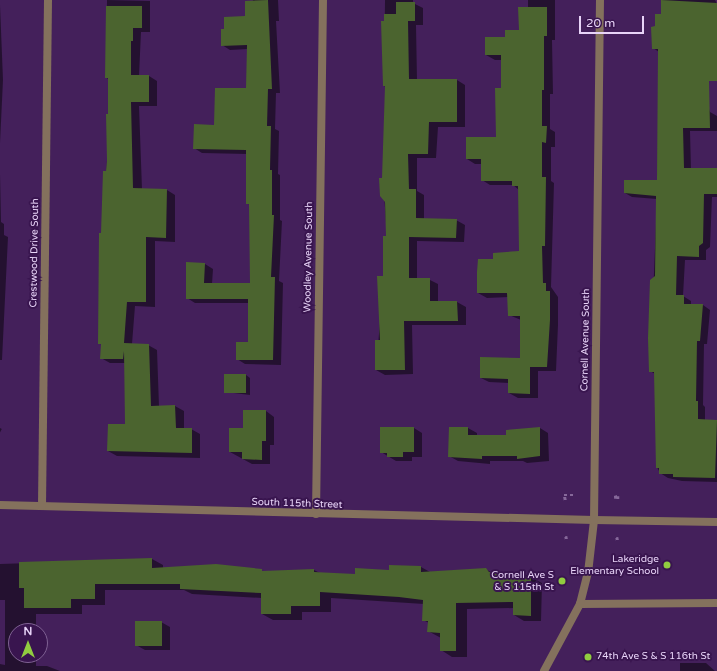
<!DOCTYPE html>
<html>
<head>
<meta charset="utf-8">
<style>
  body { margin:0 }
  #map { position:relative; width:717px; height:671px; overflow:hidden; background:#44205b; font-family:"Varela Round",sans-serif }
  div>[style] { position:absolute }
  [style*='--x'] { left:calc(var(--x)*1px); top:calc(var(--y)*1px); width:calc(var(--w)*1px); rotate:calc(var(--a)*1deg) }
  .shadow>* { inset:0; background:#0007; transform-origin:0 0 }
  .building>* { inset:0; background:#4b642f; transform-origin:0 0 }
  .path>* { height:2.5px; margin-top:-1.25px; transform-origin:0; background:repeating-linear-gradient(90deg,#86689a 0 3px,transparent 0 6px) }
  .service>* { height:8px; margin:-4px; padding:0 4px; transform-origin:4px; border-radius:4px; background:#84715d }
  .minor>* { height:8px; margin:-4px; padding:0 4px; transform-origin:4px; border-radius:4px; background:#84715d }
  .tertiary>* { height:8px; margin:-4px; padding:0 4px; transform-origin:4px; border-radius:4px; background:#84715d }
  .dots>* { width:11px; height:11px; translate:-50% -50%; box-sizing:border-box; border:2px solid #39154f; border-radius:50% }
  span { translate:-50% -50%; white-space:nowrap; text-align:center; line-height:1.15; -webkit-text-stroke:4px #39154f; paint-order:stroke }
  .street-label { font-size:10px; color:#e8d4f8 }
  .poi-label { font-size:10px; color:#e8d4f8 }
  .right { translate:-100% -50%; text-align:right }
  .left { translate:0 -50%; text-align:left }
  .north { position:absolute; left:8px; top:623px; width:40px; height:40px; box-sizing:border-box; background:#39154f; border:1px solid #7f6193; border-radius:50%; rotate:0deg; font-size:11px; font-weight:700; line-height:16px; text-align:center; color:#e8d4f8 }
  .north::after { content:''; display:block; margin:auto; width:14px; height:18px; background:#91cd40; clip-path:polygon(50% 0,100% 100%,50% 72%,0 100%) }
  .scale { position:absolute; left:579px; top:16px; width:65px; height:18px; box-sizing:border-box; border:2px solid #e8d4f8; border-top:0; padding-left:5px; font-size:12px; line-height:14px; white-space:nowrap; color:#e8d4f8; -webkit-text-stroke:3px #39154f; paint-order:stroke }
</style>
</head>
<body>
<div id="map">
  <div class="shadow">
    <i style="clip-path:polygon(107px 0,150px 1px,150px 32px,141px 32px,139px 76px,149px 76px,157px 81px,157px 106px,139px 106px,142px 189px,167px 190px,175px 195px,175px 242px,155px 241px,155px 307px,135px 306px,132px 344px,148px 345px,157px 350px,159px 406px,175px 406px,184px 411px,184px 429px,191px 429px,200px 434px,200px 458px,117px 456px,108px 451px,126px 425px,125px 363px,110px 363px,101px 358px,102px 345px,99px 343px,109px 115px,109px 80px,106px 77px)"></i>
    <i style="clip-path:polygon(253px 0,278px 0,279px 21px,276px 21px,280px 93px,276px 93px,275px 129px,279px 131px,278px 174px,280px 175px,280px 220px,282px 221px,279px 281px,283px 283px,281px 365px,245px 364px,237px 359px,249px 343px,249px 303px,195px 303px,187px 298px,205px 264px,213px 269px,212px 284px,250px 284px,250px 205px,247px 203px,247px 154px,202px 153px,194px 148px,247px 89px,248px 49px,230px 50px,222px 45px,225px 30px,246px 17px)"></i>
    <i style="clip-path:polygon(385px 0,413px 0,413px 3px,423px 8px,423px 25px,416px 25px,417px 80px,457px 80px,465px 85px,465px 127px,438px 127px,436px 158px,417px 158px,417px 191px,424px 195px,424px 219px,456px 220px,465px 225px,464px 242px,417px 241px,417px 279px,430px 280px,438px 284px,438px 302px,457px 302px,466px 307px,466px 325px,412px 325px,413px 374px,385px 375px,376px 370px,387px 237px,383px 179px,386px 87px,384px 86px)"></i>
    <i style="clip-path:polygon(528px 0,555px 0,555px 40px,552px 40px,553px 94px,550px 94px,550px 129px,555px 132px,555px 147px,551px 147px,551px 181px,554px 183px,551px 287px,558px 297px,558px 325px,556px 371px,538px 371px,538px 398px,518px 398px,509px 393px,509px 383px,489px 382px,481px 378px,521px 359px,521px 320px,509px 315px,509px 297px,487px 298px,478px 293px,494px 260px,520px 252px,519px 190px,513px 185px,490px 185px,482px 180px,482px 164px,475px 164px,467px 159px,497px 138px,502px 89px,502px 60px,495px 60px,486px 55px,506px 38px,520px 31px,528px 8px)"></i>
    <i style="clip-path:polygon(662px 0,715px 0,717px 4px,717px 75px,698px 75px,710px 112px,717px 116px,717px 131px,690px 131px,691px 169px,717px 169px,717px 197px,712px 197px,710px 247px,706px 250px,706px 260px,685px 260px,683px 296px,691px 301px,691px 305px,703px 305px,710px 310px,707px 344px,704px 344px,703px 405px,705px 407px,705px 420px,717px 421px,717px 482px,682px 481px,668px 478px,660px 473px,657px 467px,655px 374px,650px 371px,657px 199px,632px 197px,625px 193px,658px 181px,659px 52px,653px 48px,656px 27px,662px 15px)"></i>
    <i style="clip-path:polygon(0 5px,3px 80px,0 143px)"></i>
    <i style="clip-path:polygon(0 173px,1px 222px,4px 224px,4px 235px,8px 237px,2px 360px,0 360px)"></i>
    <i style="clip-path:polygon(246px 375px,250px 378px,250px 395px,225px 392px)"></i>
    <i style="clip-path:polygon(266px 411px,274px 417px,274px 445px,270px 445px,270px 464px,252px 464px,230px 452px,244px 429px)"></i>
    <i style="left:0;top:428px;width:2px;height:20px;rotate:27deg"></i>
    <i style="clip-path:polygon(414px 428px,422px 433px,422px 457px,412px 457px,412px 461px,396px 461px,381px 452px)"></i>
    <i style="clip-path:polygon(468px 428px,477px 433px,477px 436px,507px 436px,540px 428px,548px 433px,549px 461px,527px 463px,523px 461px,490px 461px,490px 464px,458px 461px,449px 456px)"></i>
    <i style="clip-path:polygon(152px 559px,163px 565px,163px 569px,216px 565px,267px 572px,314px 570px,320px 573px,356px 575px,390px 571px,390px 566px,421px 567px,430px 572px,485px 569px,493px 573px,524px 574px,542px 583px,541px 621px,524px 621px,514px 615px,514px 608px,467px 609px,467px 657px,452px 657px,441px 650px,441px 638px,428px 631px,429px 623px,423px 620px,424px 604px,331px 598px,331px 612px,302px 612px,302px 620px,273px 620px,262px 614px,262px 598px,192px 594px,184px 590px,105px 590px,105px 605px,82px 605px,82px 614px,36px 614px,36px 631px,16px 631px,16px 655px,36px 655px,36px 666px,47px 666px,60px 671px,0 671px,0 664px,5px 665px,5px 600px,0 600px,0 564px)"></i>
    <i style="clip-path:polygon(161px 622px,170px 627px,170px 650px,145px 650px,136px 645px)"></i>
    <i style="clip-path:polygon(680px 663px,706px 663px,715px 671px,680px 671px)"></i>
  </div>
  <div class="building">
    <i style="clip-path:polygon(268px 0,272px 89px,268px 89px,267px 126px,271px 126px,270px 170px,272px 170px,272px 215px,274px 215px,271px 277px,275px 277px,273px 360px,236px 360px,236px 342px,248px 342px,248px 299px,186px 299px,186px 262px,205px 263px,204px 283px,250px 283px,249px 204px,246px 204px,246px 150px,193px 149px,194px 124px,214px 125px,215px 88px,246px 88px,247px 45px,221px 46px,221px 29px,224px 29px,224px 17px,245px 16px,245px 1px)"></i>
    <i style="clip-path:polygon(661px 0,717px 3px,717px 81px,709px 81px,710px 128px,683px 128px,684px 168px,717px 168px,717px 194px,704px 194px,703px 243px,699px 246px,699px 257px,677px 256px,676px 295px,684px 295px,684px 304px,703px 304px,700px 341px,697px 341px,696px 401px,698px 401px,698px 419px,717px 420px,715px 478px,673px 477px,673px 474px,659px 474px,659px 468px,656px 468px,654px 372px,649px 372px,648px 338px,650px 280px,655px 276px,656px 196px,624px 193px,624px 180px,657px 180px,658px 49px,652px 49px,651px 27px,655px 26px,655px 14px,661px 14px)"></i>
    <i style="clip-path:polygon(396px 2px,415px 2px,415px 21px,408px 21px,409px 79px,457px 79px,457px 122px,429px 122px,428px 154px,408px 154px,409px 189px,416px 189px,416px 218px,457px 219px,456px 238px,409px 237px,409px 278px,430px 278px,430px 301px,457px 301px,458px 321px,404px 321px,405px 370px,375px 370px,375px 340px,380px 340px,377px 276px,383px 276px,383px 236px,386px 236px,385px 202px,380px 196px,379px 178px,382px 178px,385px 86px,383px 86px,381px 21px,384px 21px,384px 14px,396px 14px)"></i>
    <i style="clip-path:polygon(106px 6px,142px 6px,142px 28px,133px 28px,133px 41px,131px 41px,131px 75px,149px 75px,149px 102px,131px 102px,133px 188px,167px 189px,166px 238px,146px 237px,146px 302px,127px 302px,124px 343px,149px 344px,151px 406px,175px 405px,176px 428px,192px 428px,192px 453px,107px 451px,108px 424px,125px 424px,124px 351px,123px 359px,100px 359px,101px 344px,98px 344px,99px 233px,101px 233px,103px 171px,106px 171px,107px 161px,106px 114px,108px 114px,108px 78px,105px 78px)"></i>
    <i style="clip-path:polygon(518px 7px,547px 7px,547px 36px,544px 36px,544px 90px,542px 90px,542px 126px,547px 126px,546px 143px,542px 142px,542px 177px,546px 177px,545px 246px,542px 246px,543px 283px,546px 283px,546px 291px,550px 291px,550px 320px,547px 367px,530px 367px,530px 394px,508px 393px,508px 379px,480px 378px,480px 357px,520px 358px,520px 316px,508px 316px,507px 293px,477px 293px,477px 272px,478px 259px,493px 259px,493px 253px,519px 251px,518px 186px,512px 186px,512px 181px,481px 181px,481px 159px,466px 159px,466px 137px,496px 137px,495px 88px,501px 88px,501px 55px,485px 55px,485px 37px,505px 37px,505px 30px,519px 30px)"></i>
    <i style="left:224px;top:374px;width:22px;height:19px"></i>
    <i style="clip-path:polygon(243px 410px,266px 410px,266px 441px,262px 441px,262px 460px,242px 459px,242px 452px,229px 452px,229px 428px,243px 428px)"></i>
    <i style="clip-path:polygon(380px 427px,414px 427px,414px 452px,403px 452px,403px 457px,387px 457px,387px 453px,380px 453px)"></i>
    <i style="clip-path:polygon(449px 427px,468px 427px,468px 435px,506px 435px,506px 430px,540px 427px,540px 456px,517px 459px,517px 456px,482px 456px,482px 459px,448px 457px)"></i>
    <i style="clip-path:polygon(152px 558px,152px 568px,216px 564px,262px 569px,262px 571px,314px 569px,314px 572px,355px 574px,355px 568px,389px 570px,389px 565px,421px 566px,421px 572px,486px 568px,489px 572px,524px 573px,524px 576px,531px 576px,531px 616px,513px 615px,513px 602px,456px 603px,456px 651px,440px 651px,440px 633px,427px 632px,428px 621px,422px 621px,423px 600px,399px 597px,320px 592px,320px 606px,291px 606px,291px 614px,261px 614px,261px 593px,180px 589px,180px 584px,95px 584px,95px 599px,71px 599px,71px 608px,24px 608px,24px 588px,19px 588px,19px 562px)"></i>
    <i style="left:135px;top:621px;width:27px;height:25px"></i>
  </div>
  <div class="path">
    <i style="--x:614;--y:497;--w:4;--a:-14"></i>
    <i style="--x:618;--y:496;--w:4;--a:90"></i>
    <i style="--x:565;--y:500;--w:5;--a:-101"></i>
    <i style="--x:564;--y:495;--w:10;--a:0"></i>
    <i style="--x:566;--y:536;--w:5;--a:79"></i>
    <i style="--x:617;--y:537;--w:5;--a:79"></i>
  </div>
  <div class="service">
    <i style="--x:594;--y:520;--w:123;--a:0.9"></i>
    <i style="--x:580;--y:604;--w:137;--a:-0.4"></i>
  </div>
  <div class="minor">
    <i style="--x:0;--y:505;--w:594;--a:1.45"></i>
    <i style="--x:42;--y:506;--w:506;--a:-89.32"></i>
    <i style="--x:316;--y:514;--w:514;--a:-89.22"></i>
  </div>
  <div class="tertiary">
    <i style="--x:544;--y:671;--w:76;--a:-61.8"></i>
    <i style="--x:580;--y:604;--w:32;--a:-76"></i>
    <i style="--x:588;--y:573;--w:53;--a:-83.5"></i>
    <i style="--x:594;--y:520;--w:520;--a:-89.34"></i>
  </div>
  <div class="dots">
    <i style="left:667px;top:565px;background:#91cd40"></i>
    <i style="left:562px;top:581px;background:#91cd40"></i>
    <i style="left:588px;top:657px;background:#91cd40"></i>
  </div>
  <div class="street-label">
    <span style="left:35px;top:253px;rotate:-89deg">Crestwood Drive South</span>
    <span style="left:309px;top:257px;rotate:-89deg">Woodley Avenue South</span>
    <span style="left:586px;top:340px;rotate:-89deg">Cornell Avenue South</span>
    <span style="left:297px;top:504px;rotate:2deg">South 115th Street</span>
  </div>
  <div class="poi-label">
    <span class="right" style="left:659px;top:565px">Lakeridge<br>Elementary School</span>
    <span class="right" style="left:554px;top:581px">Cornell Ave S<br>&amp; S 115th St</span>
    <span class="left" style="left:596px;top:657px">74th Ave S &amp; S 116th St</span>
  </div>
  <div class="north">N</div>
  <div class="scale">20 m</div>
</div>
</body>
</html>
